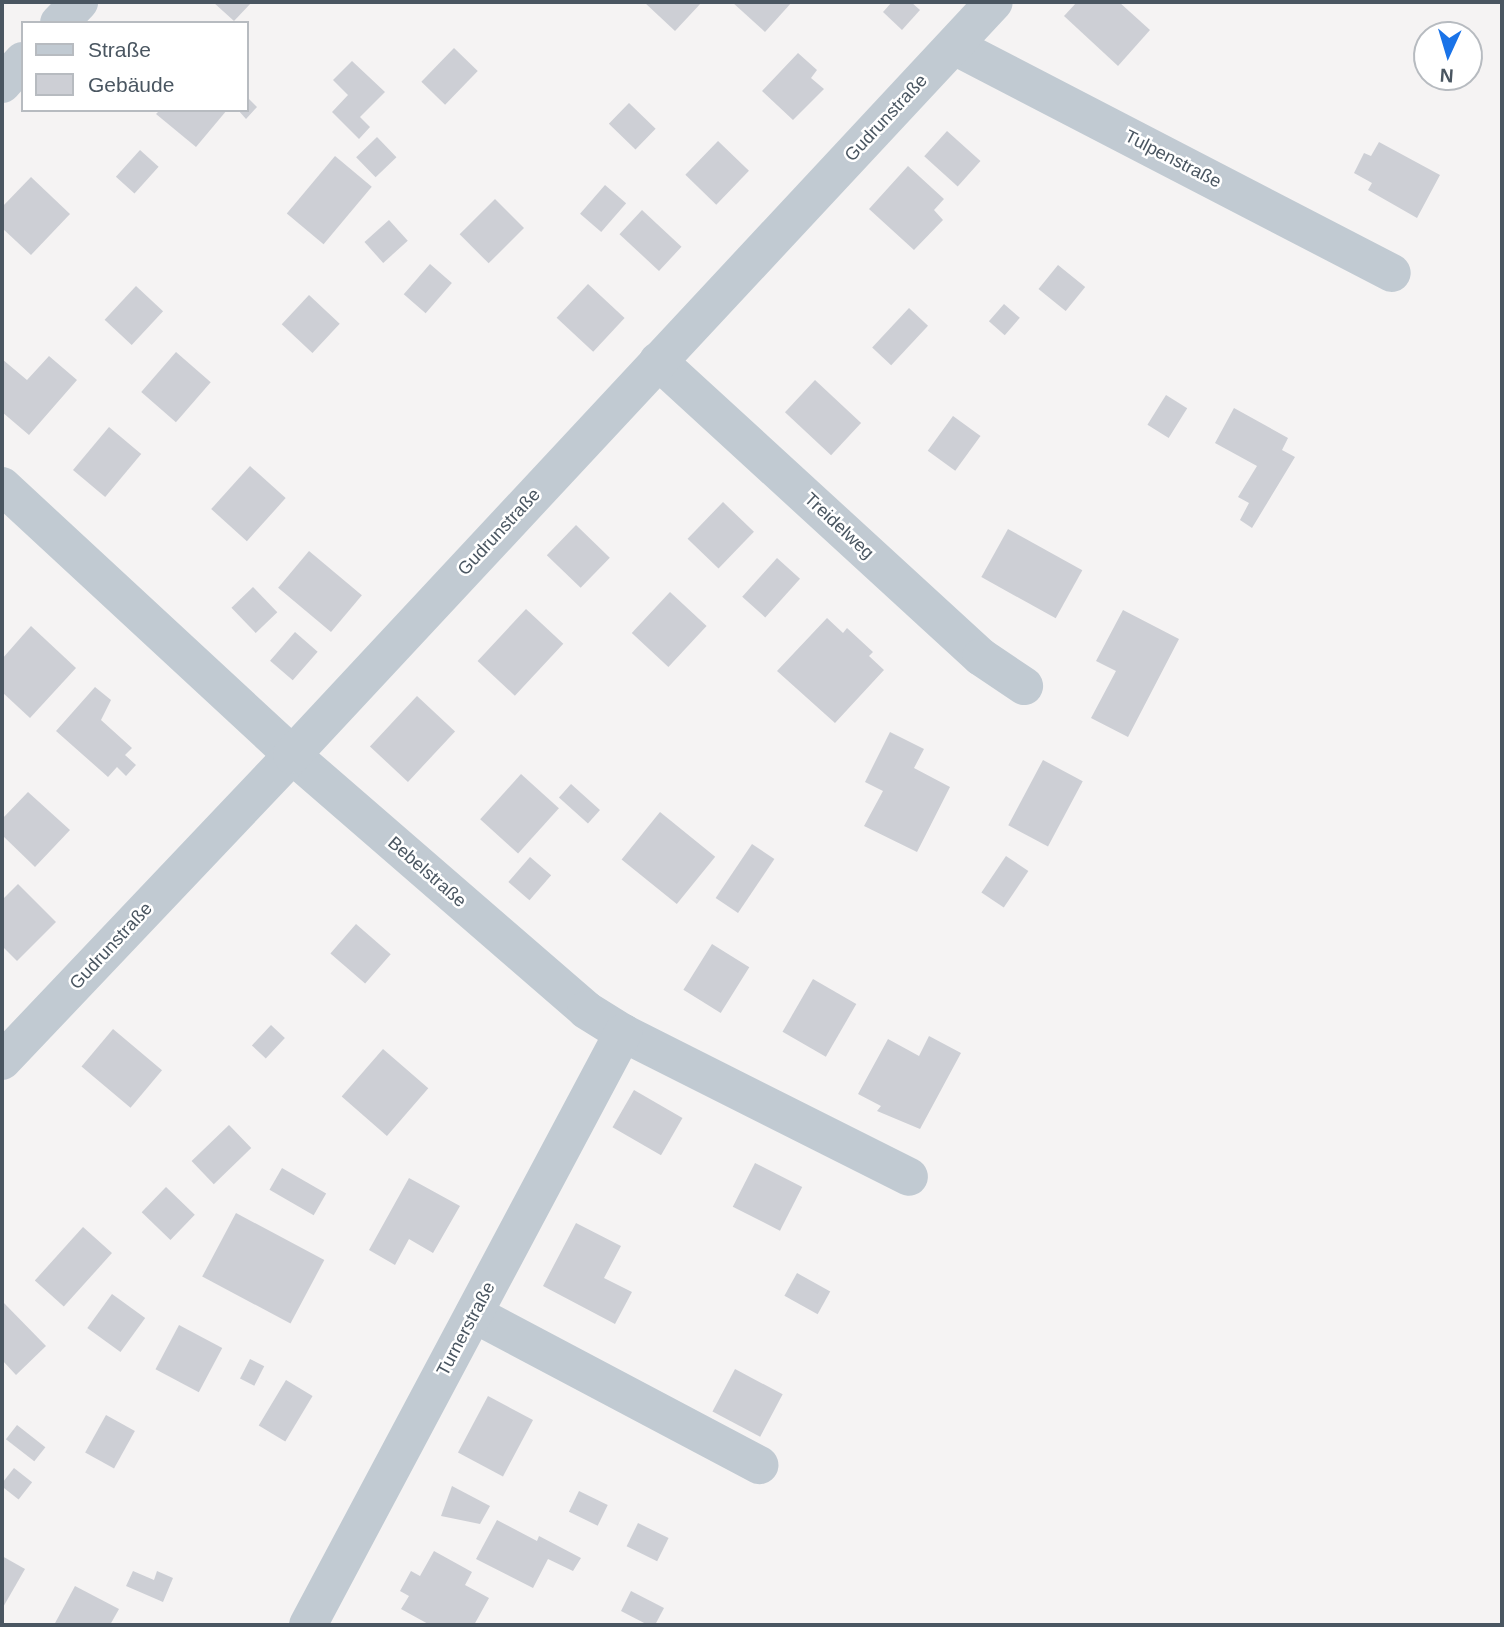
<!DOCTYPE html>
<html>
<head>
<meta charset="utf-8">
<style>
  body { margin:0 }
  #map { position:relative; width:1504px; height:1627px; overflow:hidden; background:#f5f3f3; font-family:Arial,sans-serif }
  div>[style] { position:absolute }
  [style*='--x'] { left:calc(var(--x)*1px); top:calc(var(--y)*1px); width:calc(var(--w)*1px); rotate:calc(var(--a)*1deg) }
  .building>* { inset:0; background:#cdcfd5; transform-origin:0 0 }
  .minor>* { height:38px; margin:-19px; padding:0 19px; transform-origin:19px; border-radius:19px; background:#c1cad2 }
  span { translate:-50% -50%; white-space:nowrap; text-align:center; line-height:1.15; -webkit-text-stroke:5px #fff; paint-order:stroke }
  .street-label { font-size:18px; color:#4a5661 }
  .frame { position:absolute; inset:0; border:4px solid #4a5661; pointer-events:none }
  .legend { position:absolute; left:21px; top:21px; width:228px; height:91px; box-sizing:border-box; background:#fff; border:2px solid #b7bbc0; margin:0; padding:9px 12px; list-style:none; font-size:21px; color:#4a5661 }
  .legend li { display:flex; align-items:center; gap:14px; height:35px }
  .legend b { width:35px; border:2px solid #b7bbc0 }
  .north { position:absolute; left:1413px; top:21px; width:70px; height:70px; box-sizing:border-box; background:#fff; border:2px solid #b7bbc0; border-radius:50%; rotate:184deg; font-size:19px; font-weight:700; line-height:28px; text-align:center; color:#4a5661 }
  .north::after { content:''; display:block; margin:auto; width:24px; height:32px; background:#1a73e8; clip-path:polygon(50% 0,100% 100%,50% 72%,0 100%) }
</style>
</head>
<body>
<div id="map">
  <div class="building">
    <i style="clip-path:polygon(213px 2px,252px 2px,234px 21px)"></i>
    <i style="clip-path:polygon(644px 2px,702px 2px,675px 31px)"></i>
    <i style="clip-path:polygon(732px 2px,792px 2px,765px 32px)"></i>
    <i style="clip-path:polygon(892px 2px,911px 2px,920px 10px,902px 30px,883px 12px)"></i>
    <i style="clip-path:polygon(1077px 2px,1119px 2px,1150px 30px,1118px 66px,1064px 16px)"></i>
    <i style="left:454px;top:48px;width:33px;height:47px;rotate:44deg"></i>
    <i style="clip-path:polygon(798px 53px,817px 70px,811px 78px,824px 89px,793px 120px,762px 91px)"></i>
    <i style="clip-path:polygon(352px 61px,385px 92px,360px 117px,370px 127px,359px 139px,332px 112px,348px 95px,333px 80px)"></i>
    <i style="clip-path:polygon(247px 97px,257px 107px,246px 119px,238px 110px,247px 110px)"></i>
    <i style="left:629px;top:103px;width:37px;height:29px;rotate:44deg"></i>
    <i style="clip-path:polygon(160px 110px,227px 110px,196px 147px,156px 114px)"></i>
    <i style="left:947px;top:131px;width:45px;height:34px;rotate:42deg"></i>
    <i style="left:377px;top:137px;width:28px;height:29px;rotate:46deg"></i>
    <i style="left:718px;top:141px;width:43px;height:47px;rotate:44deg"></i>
    <i style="clip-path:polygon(1379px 142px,1440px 175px,1417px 218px,1368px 190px,1372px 183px,1354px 173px,1364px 153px,1371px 156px)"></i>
    <i style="left:140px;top:150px;width:25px;height:36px;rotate:42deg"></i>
    <i style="left:335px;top:156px;width:48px;height:75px;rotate:40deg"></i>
    <i style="clip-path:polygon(908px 166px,944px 199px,934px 210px,943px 220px,914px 250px,869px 209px)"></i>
    <i style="clip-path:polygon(31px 177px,70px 214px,31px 255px,2px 228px,2px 207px)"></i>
    <i style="left:605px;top:185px;width:28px;height:38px;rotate:41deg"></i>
    <i style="left:495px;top:199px;width:41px;height:50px;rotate:45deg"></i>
    <i style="left:642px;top:210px;width:54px;height:33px;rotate:43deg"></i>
    <i style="left:389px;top:220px;width:28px;height:33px;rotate:48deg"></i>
    <i style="left:430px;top:264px;width:29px;height:40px;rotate:41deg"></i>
    <i style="left:1058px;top:265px;width:35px;height:31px;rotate:39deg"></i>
    <i style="left:588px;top:284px;width:50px;height:46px;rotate:43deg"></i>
    <i style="left:136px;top:286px;width:37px;height:46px;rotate:43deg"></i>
    <i style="left:309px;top:295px;width:42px;height:40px;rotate:43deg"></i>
    <i style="left:1004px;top:304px;width:21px;height:23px;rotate:41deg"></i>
    <i style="left:909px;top:308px;width:26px;height:54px;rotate:43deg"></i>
    <i style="left:176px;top:352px;width:46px;height:53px;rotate:41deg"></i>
    <i style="clip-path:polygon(49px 356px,77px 380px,29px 435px,2px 412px,2px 359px,27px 380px)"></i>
    <i style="left:815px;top:380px;width:63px;height:44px;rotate:43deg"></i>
    <i style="left:1166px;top:395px;width:25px;height:35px;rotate:32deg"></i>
    <i style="clip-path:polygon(1234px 408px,1288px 438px,1282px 450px,1295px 457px,1252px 528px,1240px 520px,1249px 503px,1238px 497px,1257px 466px,1215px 443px)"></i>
    <i style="left:953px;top:416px;width:34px;height:43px;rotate:36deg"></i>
    <i style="left:109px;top:427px;width:42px;height:56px;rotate:40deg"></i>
    <i style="left:250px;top:466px;width:48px;height:58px;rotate:42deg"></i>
    <i style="left:723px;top:502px;width:43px;height:51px;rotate:44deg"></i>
    <i style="left:576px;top:525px;width:47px;height:42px;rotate:44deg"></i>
    <i style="left:1008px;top:529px;width:85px;height:55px;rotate:29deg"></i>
    <i style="left:309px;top:551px;width:69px;height:48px;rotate:40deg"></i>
    <i style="left:777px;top:558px;width:31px;height:52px;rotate:42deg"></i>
    <i style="left:253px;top:587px;width:35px;height:30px;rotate:46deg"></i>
    <i style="left:670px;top:592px;width:50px;height:56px;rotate:43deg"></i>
    <i style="left:526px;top:609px;width:51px;height:71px;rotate:43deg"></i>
    <i style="clip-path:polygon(1123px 610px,1179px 639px,1128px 737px,1091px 718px,1116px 671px,1096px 661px)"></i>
    <i style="clip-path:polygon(827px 618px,843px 633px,847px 628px,873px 652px,869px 656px,884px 670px,835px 723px,777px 671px)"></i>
    <i style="clip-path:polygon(31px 626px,76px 668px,30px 718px,2px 692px,2px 659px)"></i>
    <i style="left:295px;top:632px;width:30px;height:38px;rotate:41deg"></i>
    <i style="clip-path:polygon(95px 687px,111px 700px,101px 720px,132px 748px,125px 755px,136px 765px,126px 776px,117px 767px,108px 777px,56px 731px)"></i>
    <i style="left:417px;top:696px;width:52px;height:69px;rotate:43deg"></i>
    <i style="clip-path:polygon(890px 732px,924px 749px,914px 768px,950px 787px,917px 852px,864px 826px,883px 791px,865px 782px)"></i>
    <i style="left:1043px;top:760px;width:45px;height:74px;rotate:28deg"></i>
    <i style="left:521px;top:774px;width:51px;height:61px;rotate:42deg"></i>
    <i style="left:571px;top:784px;width:39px;height:18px;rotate:42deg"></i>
    <i style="clip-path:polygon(28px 792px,70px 830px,35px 867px,2px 835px,2px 819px)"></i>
    <i style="left:660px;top:812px;width:71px;height:61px;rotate:39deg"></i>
    <i style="left:752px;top:844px;width:27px;height:65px;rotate:34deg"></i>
    <i style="left:1006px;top:856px;width:27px;height:44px;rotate:34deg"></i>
    <i style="left:530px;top:857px;width:28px;height:33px;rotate:41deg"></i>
    <i style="clip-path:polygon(18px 884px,56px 922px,17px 961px,2px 946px,2px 900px)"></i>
    <i style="left:356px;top:924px;width:46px;height:39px;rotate:41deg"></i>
    <i style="left:712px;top:944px;width:44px;height:54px;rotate:32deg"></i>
    <i style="left:813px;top:979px;width:50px;height:61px;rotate:30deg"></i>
    <i style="left:271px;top:1025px;width:19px;height:28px;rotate:43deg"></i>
    <i style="left:113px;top:1029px;width:64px;height:49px;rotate:40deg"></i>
    <i style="clip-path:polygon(929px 1036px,961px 1053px,920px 1129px,877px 1111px,881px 1106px,858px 1094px,888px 1039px,919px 1056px)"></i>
    <i style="left:383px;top:1049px;width:60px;height:63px;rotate:41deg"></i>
    <i style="left:634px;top:1090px;width:56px;height:43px;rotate:30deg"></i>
    <i style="left:229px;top:1125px;width:32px;height:52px;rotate:46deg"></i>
    <i style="left:755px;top:1163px;width:53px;height:49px;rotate:27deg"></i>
    <i style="left:282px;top:1168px;width:51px;height:25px;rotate:30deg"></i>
    <i style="clip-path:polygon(409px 1178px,460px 1206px,433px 1253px,409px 1239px,395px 1265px,369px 1250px)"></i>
    <i style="left:166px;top:1187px;width:40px;height:35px;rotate:44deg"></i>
    <i style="left:236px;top:1213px;width:100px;height:72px;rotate:28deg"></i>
    <i style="clip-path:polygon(576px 1223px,621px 1246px,604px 1278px,632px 1292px,615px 1324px,543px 1286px)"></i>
    <i style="left:83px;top:1227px;width:39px;height:72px;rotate:42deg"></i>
    <i style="left:797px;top:1273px;width:38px;height:26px;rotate:29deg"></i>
    <i style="left:112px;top:1294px;width:41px;height:42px;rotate:36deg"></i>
    <i style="clip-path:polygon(2px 1301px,46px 1346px,16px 1375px,2px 1360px)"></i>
    <i style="left:179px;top:1325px;width:49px;height:50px;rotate:28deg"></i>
    <i style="left:250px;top:1359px;width:16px;height:22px;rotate:27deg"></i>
    <i style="left:735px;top:1369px;width:54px;height:48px;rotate:28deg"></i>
    <i style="left:286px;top:1380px;width:31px;height:53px;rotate:31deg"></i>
    <i style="left:488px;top:1396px;width:51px;height:64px;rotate:28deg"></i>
    <i style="left:106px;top:1415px;width:33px;height:43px;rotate:29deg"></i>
    <i style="left:17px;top:1425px;width:36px;height:18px;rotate:38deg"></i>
    <i style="left:14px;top:1468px;width:23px;height:22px;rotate:38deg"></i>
    <i style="clip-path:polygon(452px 1486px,490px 1506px,480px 1524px,441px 1516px)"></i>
    <i style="left:579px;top:1491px;width:32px;height:23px;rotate:26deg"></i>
    <i style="clip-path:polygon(497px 1520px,537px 1541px,539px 1536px,581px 1558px,573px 1571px,548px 1559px,533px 1588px,476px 1559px)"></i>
    <i style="left:638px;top:1523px;width:34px;height:26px;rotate:26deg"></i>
    <i style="clip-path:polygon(434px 1551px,472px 1572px,465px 1585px,489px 1598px,474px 1625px,430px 1625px,401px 1609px,409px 1596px,400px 1591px,411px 1571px,420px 1576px)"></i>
    <i style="clip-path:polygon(2px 1556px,25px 1569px,2px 1609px)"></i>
    <i style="clip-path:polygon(133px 1571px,154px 1580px,157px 1571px,173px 1578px,163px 1602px,126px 1586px)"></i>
    <i style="clip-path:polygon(75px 1586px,119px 1609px,110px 1625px,54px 1625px)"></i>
    <i style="clip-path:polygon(631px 1591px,664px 1608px,655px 1625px,648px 1625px,621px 1611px)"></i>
  </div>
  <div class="minor">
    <i style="--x:59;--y:23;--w:29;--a:-46"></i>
    <i style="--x:954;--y:46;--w:493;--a:27.4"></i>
    <i style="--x:2;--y:84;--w:31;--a:-48"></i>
    <i style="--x:658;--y:361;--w:438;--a:42.5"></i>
    <i style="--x:981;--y:657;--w:52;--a:34"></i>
    <i style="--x:2;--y:486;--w:396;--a:42.8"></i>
    <i style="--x:292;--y:755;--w:389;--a:40.9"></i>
    <i style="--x:586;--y:1010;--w:44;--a:31.9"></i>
    <i style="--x:623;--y:1033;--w:320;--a:26.7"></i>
    <i style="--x:2;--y:1061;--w:422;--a:-46.5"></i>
    <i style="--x:292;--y:755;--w:1029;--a:-47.01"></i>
    <i style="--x:474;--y:1314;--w:323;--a:27.9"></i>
    <i style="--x:308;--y:1625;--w:671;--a:-61.98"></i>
  </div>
  <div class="street-label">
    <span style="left:886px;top:118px;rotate:-47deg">Gudrunstraße</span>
    <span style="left:1173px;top:159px;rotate:27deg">Tulpenstraße</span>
    <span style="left:839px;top:526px;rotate:43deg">Treidelweg</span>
    <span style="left:499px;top:532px;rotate:-47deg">Gudrunstraße</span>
    <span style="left:427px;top:872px;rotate:41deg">Bebelstraße</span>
    <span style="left:111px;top:946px;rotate:-47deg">Gudrunstraße</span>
    <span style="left:466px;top:1329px;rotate:-62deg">Turnerstraße</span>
  </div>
  <div class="frame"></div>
  <ul class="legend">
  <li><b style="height:9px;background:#c1cad2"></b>Straße</li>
  <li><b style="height:19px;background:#cdcfd5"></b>Gebäude</li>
  </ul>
  <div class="north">N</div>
</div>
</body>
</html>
